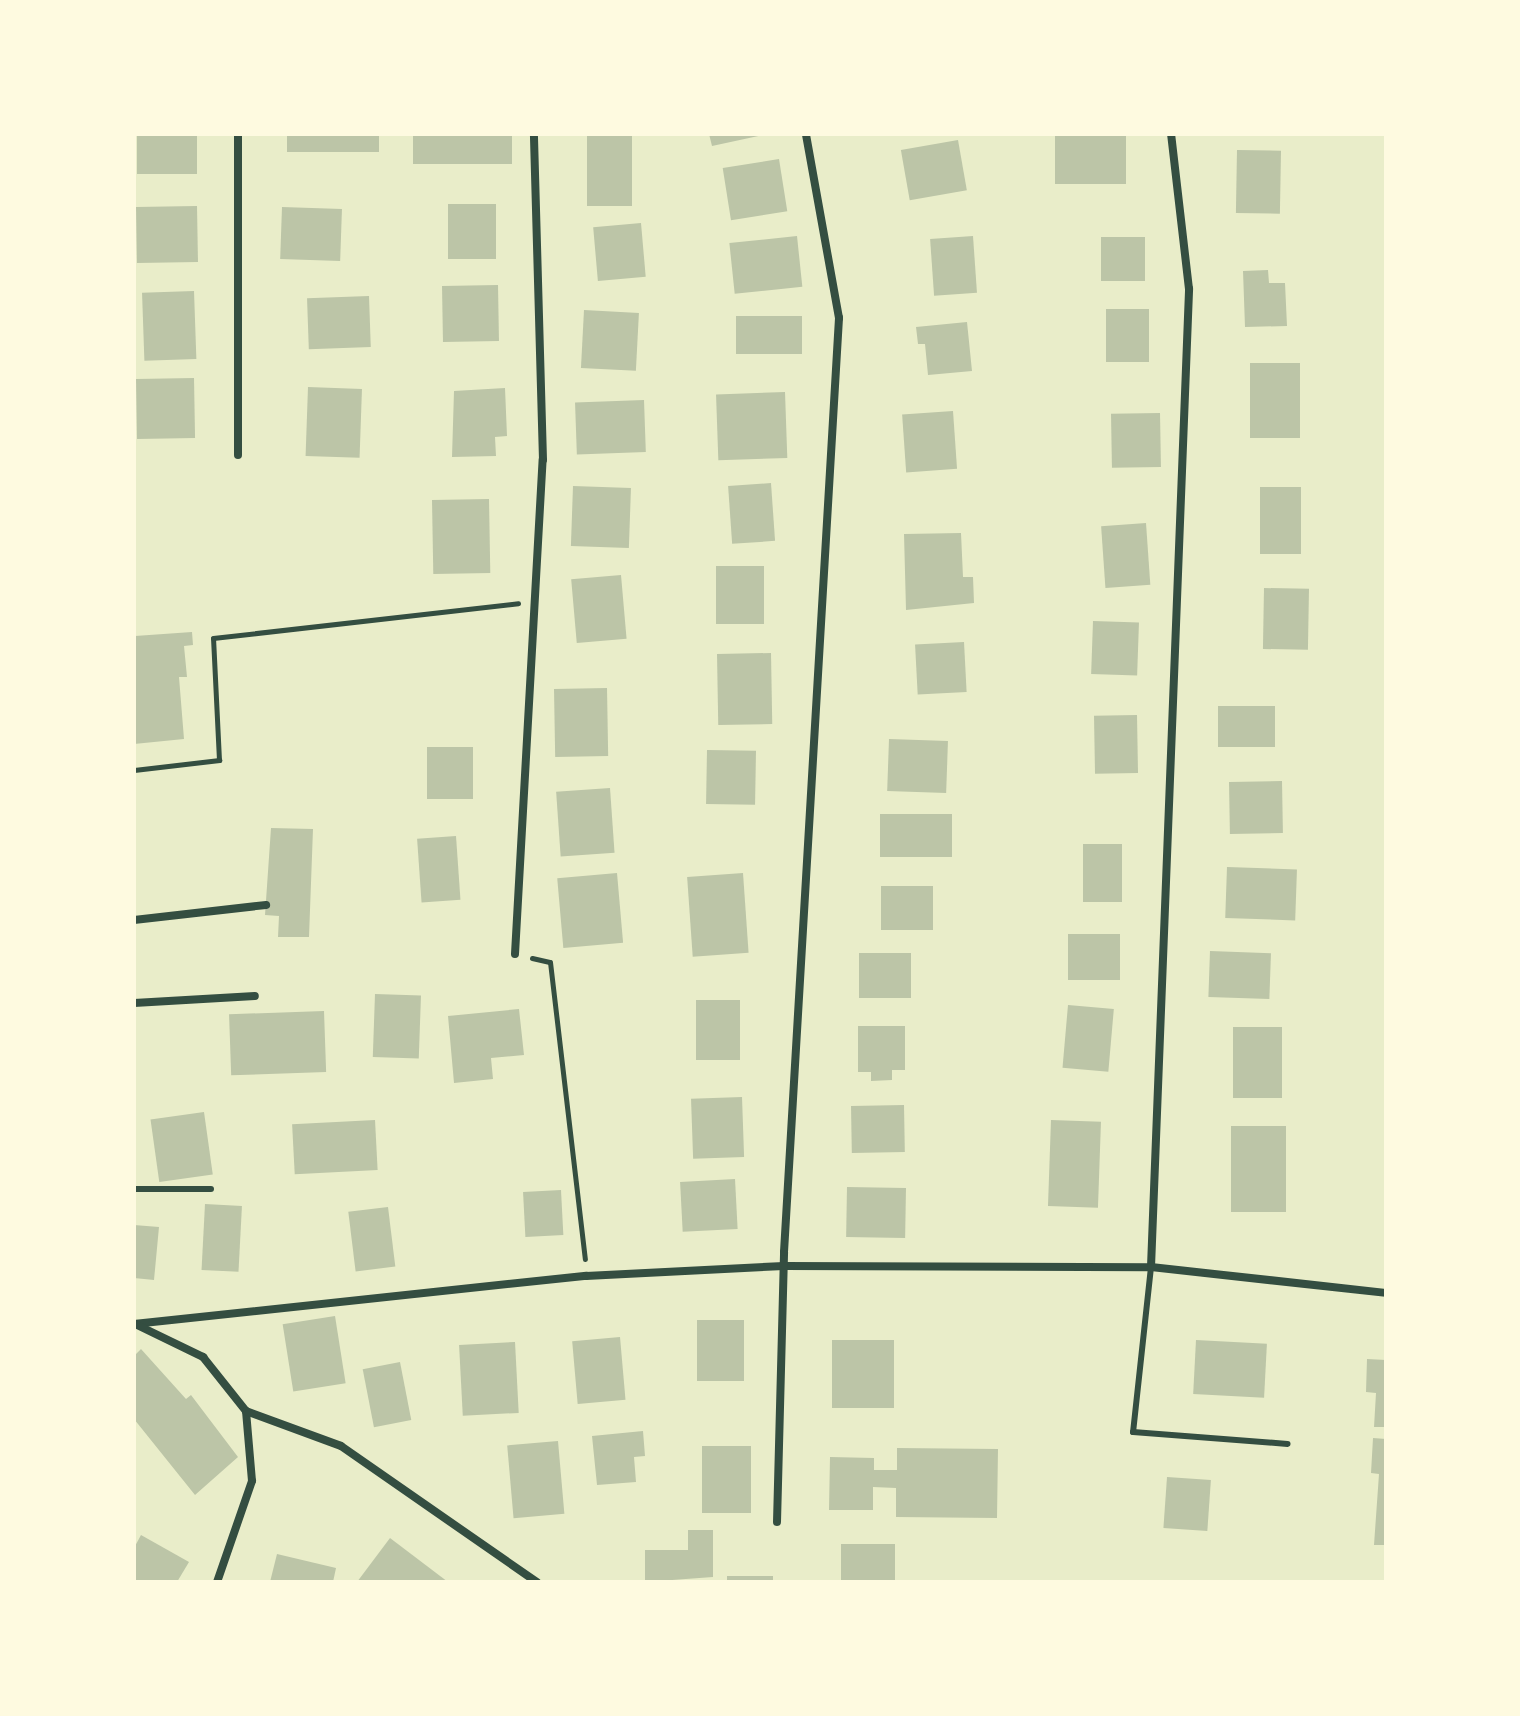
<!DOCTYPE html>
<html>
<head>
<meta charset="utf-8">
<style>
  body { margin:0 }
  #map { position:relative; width:1520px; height:1716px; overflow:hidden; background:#e9edc9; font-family:"Noto Serif",serif }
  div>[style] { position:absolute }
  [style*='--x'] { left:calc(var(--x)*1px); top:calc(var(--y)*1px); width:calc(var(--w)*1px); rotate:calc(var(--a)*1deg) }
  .building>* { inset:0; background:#bcc5a7; transform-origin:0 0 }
  .path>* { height:5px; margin:-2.5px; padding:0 2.5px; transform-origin:2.5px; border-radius:2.5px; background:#344e41 }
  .service>* { height:6px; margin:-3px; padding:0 3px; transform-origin:3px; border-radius:3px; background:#344e41 }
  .minor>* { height:8px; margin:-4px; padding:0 4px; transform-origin:4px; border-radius:4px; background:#344e41 }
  span { translate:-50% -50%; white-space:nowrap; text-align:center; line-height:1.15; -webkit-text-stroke:8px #fefae0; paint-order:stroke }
  .frame { position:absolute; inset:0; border:136px solid #fefae0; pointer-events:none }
</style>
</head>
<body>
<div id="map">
  <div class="building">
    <i style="left:137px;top:134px;width:60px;height:40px"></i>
    <i style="left:287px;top:134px;width:92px;height:18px"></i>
    <i style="left:413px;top:134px;width:99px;height:30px"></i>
    <i style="left:587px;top:134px;width:45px;height:72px"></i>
    <i style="clip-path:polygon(709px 134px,763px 134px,763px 135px,712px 146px)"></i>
    <i style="left:1055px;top:134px;width:71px;height:50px"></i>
    <i style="left:958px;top:140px;width:51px;height:58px;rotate:80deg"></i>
    <i style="left:1237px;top:150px;width:44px;height:63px;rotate:1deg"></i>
    <i style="left:779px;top:159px;width:53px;height:57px;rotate:81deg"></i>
    <i style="left:496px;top:204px;width:55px;height:48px;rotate:90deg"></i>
    <i style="left:197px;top:206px;width:56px;height:61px;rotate:89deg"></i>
    <i style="left:282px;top:207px;width:60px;height:52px;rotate:2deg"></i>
    <i style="left:641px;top:223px;width:54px;height:48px;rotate:85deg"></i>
    <i style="left:797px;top:236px;width:51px;height:68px;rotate:84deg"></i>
    <i style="left:973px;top:236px;width:57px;height:43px;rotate:86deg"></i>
    <i style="left:1101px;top:237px;width:44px;height:44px"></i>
    <i style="clip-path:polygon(1268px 270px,1269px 283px,1285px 283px,1287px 326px,1245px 327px,1243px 271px)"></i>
    <i style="left:498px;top:285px;width:56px;height:56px;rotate:89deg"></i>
    <i style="left:194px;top:291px;width:68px;height:52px;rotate:88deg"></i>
    <i style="left:369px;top:296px;width:51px;height:62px;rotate:88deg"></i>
    <i style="left:1149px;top:309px;width:53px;height:43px;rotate:90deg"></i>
    <i style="left:584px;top:310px;width:55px;height:58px;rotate:3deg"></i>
    <i style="left:736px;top:316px;width:66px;height:38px"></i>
    <i style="clip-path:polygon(967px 322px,972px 371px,928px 375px,925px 344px,918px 344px,916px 327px)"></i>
    <i style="left:1250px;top:363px;width:50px;height:75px"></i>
    <i style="left:194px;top:378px;width:60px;height:58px;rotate:89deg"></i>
    <i style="left:308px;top:387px;width:54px;height:69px;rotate:2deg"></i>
    <i style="clip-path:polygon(505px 388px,507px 436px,495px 437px,496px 456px,452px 457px,454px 391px)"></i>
    <i style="left:785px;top:392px;width:66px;height:69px;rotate:88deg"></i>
    <i style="left:644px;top:400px;width:52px;height:69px;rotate:88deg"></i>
    <i style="left:953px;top:411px;width:58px;height:51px;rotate:86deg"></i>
    <i style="left:1160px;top:413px;width:54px;height:49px;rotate:89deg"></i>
    <i style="left:771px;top:483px;width:58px;height:43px;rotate:86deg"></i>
    <i style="left:573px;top:486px;width:58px;height:60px;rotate:2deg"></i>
    <i style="left:1260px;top:487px;width:41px;height:67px"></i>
    <i style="left:489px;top:499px;width:74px;height:57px;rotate:89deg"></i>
    <i style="left:1146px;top:523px;width:62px;height:45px;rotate:86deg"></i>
    <i style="clip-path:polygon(961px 533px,963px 577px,973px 577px,974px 603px,906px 610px,904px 534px)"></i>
    <i style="left:716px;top:566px;width:48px;height:58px"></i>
    <i style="left:621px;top:575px;width:64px;height:50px;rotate:85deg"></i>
    <i style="left:1264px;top:588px;width:45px;height:61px;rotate:1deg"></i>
    <i style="left:1093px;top:621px;width:46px;height:53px;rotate:2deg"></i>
    <i style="clip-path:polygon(192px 632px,193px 645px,184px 646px,187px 677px,179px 677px,184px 739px,134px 744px,135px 636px)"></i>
    <i style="left:964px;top:642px;width:50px;height:49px;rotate:87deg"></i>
    <i style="left:771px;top:653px;width:71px;height:54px;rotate:89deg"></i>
    <i style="left:607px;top:688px;width:68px;height:53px;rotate:89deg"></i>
    <i style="left:1218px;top:706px;width:57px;height:41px"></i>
    <i style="left:1137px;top:715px;width:58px;height:43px;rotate:89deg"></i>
    <i style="left:889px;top:739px;width:59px;height:52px;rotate:2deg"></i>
    <i style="left:473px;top:747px;width:52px;height:46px;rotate:90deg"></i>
    <i style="left:707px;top:750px;width:49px;height:54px;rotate:1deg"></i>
    <i style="left:1282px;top:781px;width:52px;height:53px;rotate:89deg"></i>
    <i style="left:610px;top:788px;width:65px;height:54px;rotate:86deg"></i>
    <i style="left:880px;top:814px;width:72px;height:43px"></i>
    <i style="clip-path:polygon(271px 828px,313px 829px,309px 937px,278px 937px,279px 916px,265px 915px)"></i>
    <i style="left:456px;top:836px;width:64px;height:39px;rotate:86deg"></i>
    <i style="left:1083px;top:844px;width:39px;height:58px"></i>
    <i style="left:1227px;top:867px;width:70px;height:51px;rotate:2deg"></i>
    <i style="left:617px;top:873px;width:70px;height:60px;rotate:85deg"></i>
    <i style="left:743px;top:873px;width:80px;height:56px;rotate:86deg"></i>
    <i style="left:881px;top:886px;width:52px;height:44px"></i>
    <i style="left:1068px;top:934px;width:52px;height:46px"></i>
    <i style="left:1210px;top:951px;width:61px;height:46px;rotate:2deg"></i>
    <i style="left:859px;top:953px;width:52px;height:45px"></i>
    <i style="left:375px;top:994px;width:46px;height:63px;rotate:2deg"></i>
    <i style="left:696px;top:1000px;width:44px;height:60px"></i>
    <i style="left:1068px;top:1005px;width:46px;height:63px;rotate:5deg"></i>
    <i style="clip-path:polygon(519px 1009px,524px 1055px,491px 1058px,493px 1079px,454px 1083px,448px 1016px)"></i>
    <i style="left:324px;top:1011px;width:61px;height:95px;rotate:88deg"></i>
    <i style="clip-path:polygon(858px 1026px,905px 1026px,905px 1070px,892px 1070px,892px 1080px,871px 1081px,871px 1072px,858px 1072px)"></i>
    <i style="left:1233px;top:1027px;width:49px;height:71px"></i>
    <i style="left:742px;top:1097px;width:60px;height:51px;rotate:88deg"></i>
    <i style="left:904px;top:1105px;width:47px;height:53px;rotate:89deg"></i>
    <i style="left:204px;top:1112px;width:63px;height:54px;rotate:82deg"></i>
    <i style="left:375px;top:1120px;width:50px;height:83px;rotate:87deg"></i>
    <i style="left:1051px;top:1120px;width:50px;height:86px;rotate:2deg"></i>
    <i style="left:1231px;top:1126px;width:55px;height:86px"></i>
    <i style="left:735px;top:1179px;width:50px;height:55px;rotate:87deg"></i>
    <i style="left:847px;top:1187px;width:59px;height:50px;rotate:1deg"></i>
    <i style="left:561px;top:1190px;width:45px;height:38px;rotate:87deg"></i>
    <i style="left:205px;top:1204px;width:37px;height:66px;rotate:3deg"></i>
    <i style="left:388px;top:1207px;width:60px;height:40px;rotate:83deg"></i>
    <i style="clip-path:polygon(134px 1225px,159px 1227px,154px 1280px,134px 1278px)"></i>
    <i style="left:335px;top:1316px;width:68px;height:53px;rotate:81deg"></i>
    <i style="left:697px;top:1320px;width:47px;height:61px"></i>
    <i style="left:620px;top:1337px;width:63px;height:48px;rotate:85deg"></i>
    <i style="left:832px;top:1340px;width:62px;height:68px"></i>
    <i style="left:1196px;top:1340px;width:71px;height:54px;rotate:3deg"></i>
    <i style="left:515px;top:1342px;width:71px;height:56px;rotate:87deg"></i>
    <i style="clip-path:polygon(141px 1349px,186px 1399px,191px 1395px,238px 1457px,195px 1495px,134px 1419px,134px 1356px)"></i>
    <i style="clip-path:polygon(1367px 1359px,1386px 1360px,1386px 1427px,1374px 1427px,1376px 1393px,1366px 1392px)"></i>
    <i style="left:400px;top:1362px;width:59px;height:38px;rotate:79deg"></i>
    <i style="clip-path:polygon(643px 1431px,645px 1456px,634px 1457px,636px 1482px,597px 1485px,592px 1436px)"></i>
    <i style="clip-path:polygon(1373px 1438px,1386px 1439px,1386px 1545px,1374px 1545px,1379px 1474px,1371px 1473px)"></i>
    <i style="left:558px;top:1441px;width:73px;height:51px;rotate:85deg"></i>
    <i style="left:702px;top:1446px;width:49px;height:67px"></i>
    <i style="clip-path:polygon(897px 1448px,998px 1449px,997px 1518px,896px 1517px,896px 1488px,873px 1487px,873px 1510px,829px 1510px,830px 1457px,874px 1458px,874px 1470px,897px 1470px)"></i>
    <i style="left:1167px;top:1477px;width:44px;height:51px;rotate:4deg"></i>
    <i style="clip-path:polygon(688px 1530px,713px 1530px,713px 1577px,645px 1582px,645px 1550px,688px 1550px)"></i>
    <i style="clip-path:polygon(141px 1535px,189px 1562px,177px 1582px,134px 1582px,134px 1548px)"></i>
    <i style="clip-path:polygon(390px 1538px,448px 1582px,357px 1582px)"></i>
    <i style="left:895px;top:1544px;width:38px;height:54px;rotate:90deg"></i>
    <i style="clip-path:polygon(277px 1554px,336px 1568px,333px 1582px,270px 1582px)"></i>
    <i style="left:727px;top:1576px;width:46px;height:6px"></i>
  </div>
  <div class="path">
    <i style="--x:134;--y:770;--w:86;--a:-6.7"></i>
    <i style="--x:219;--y:760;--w:122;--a:-92.8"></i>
    <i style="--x:213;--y:638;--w:307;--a:-6.5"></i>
    <i style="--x:532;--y:958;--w:18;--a:13"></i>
    <i style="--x:550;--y:962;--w:299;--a:83.3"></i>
  </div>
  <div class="service">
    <i style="--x:134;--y:1189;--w:77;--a:0"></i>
    <i style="--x:1151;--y:1267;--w:166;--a:96.2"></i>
    <i style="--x:1133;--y:1432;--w:155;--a:4.4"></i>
  </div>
  <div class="minor">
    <i style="--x:238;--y:455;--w:321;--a:-90"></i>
    <i style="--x:134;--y:920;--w:133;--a:-6.5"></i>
    <i style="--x:515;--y:954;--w:495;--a:-86.8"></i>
    <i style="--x:543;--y:460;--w:326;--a:-91.6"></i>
    <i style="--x:134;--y:1003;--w:121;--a:-3.3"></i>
    <i style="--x:1151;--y:1267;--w:979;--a:-87.77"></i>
    <i style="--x:1189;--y:289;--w:156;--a:-96.6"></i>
    <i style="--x:134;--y:1324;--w:455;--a:-6.1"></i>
    <i style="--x:586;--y:1276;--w:198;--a:-2.9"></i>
    <i style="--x:784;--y:1266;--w:367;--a:0.2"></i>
    <i style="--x:1151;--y:1267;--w:236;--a:6.3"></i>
    <i style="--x:135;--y:1324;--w:76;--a:25.9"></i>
    <i style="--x:203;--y:1357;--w:69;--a:51.5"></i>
    <i style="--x:246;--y:1411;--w:70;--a:85.1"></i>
    <i style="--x:252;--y:1481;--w:107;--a:109.1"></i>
    <i style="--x:246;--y:1411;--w:101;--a:20.2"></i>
    <i style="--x:341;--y:1446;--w:239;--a:34.8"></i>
    <i style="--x:777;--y:1522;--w:270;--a:-88.5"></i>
    <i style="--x:784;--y:1252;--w:936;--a:-86.63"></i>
    <i style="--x:839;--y:318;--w:187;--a:-100.2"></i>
  </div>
  <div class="frame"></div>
</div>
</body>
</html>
